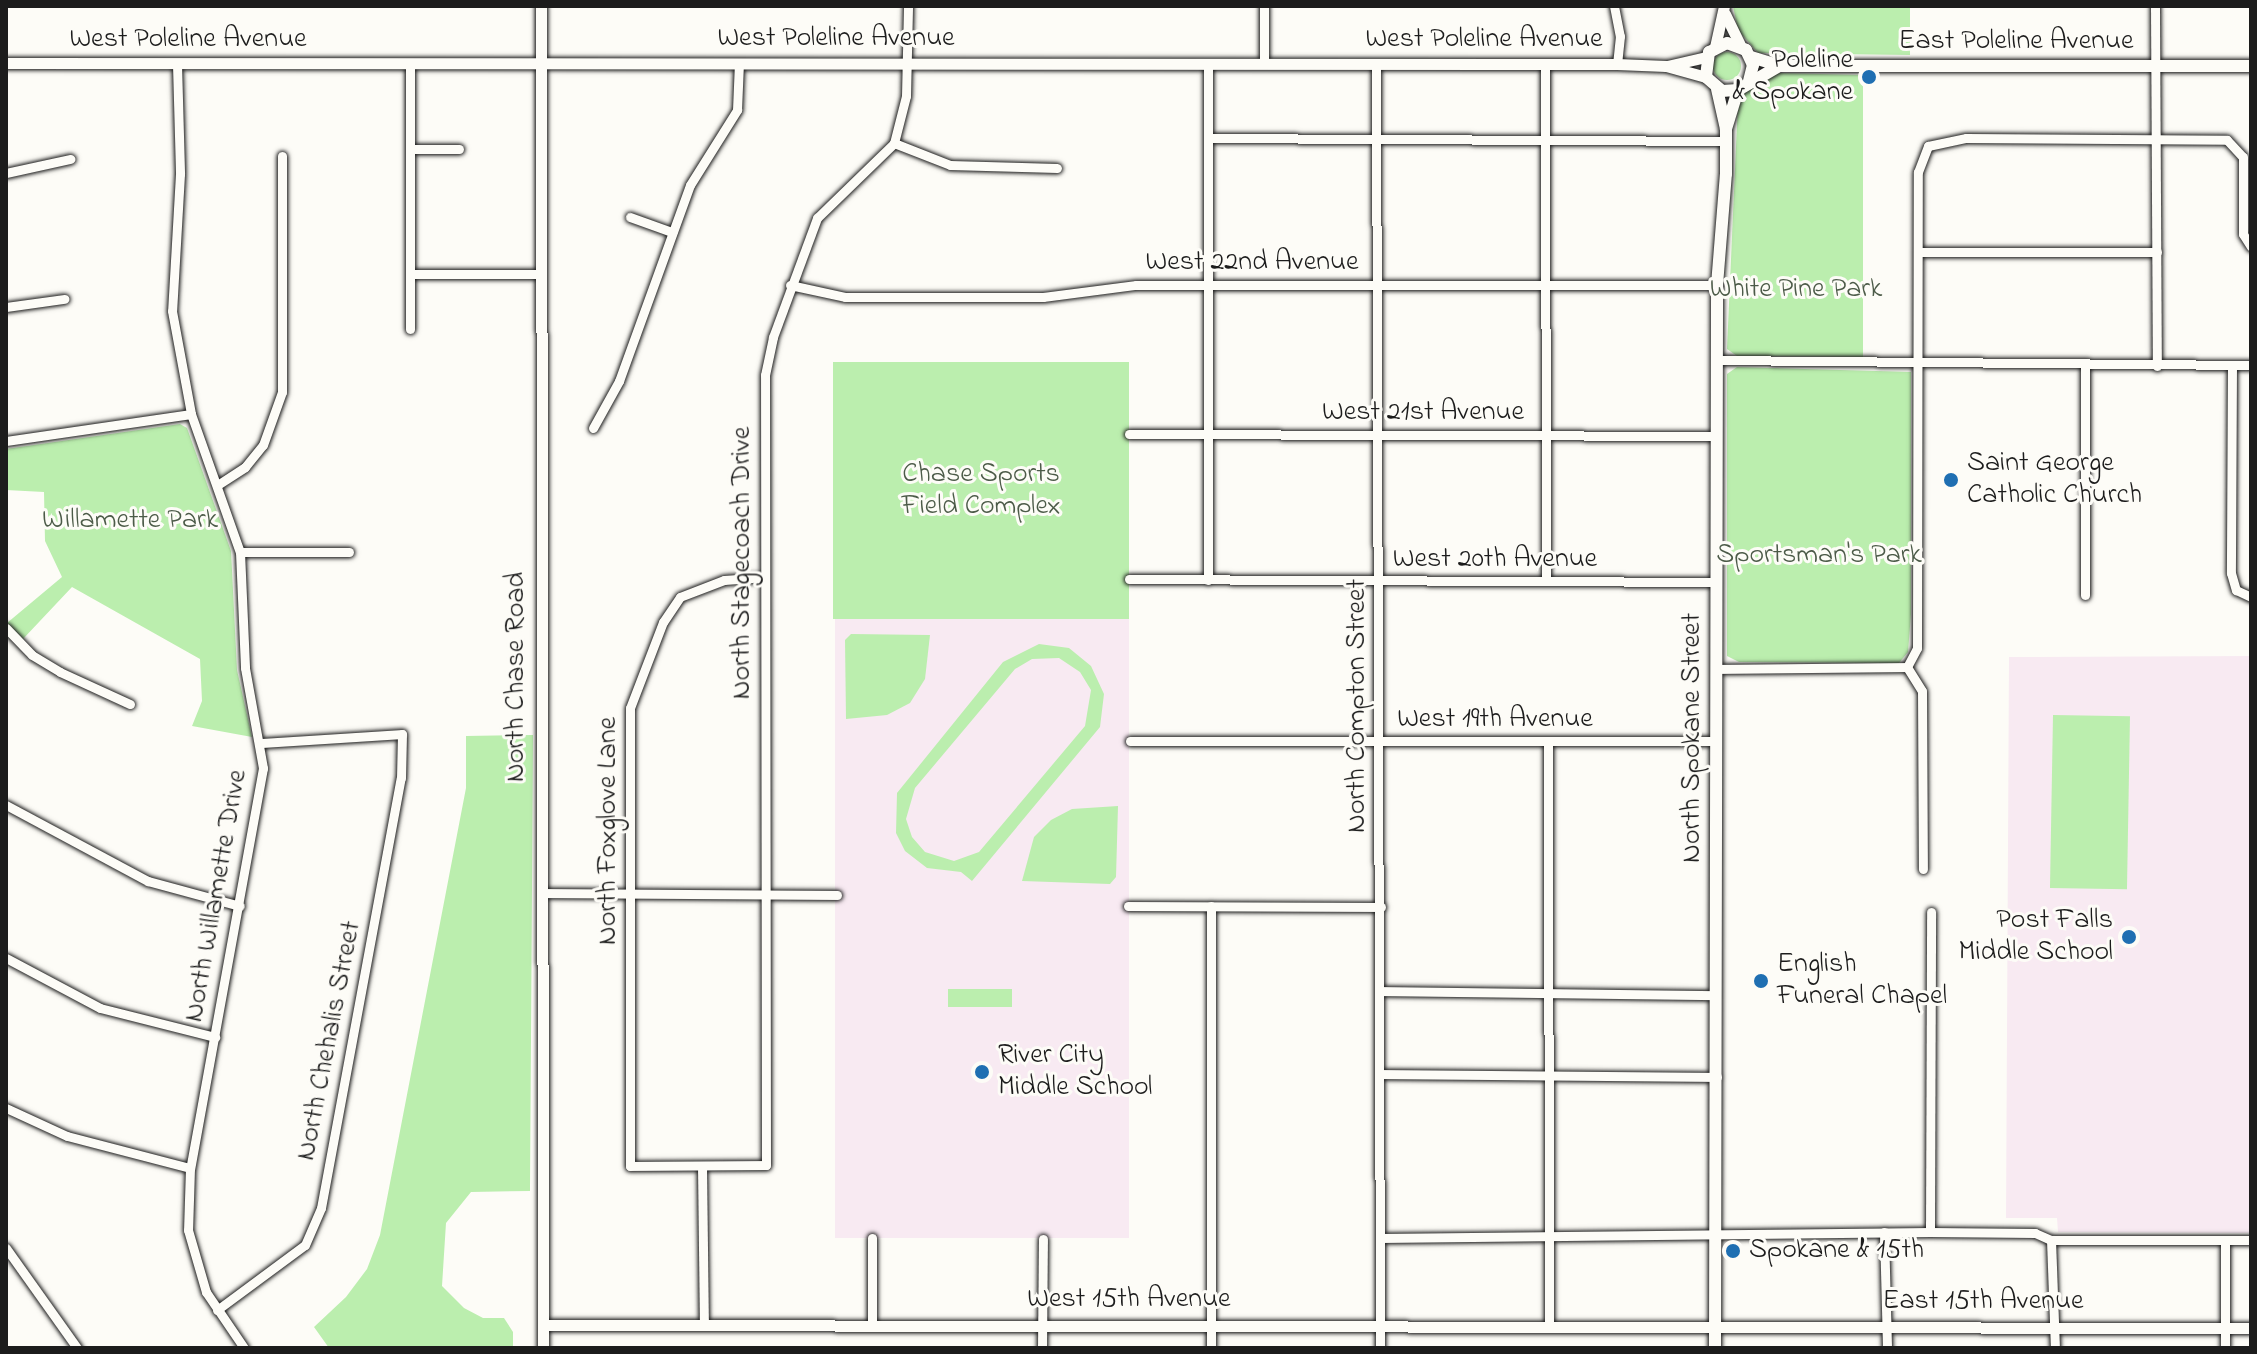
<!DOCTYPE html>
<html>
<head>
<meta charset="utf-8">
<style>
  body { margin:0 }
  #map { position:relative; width:2257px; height:1354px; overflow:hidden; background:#fdfcf7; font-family:"Indie Flower",sans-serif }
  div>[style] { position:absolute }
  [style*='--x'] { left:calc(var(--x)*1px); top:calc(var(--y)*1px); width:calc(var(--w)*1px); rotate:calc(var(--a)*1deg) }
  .built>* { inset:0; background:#f8eaf2; transform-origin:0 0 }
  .green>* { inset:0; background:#bbeeae; transform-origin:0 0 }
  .round { border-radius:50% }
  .roads { filter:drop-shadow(0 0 2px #1c1c1c) drop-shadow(0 0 2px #1c1c1c) }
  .minor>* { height:9px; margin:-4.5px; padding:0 4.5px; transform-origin:4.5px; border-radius:4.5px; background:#fdfcf7 }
  .tertiary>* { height:11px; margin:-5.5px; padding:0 5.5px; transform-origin:5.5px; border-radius:5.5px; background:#fdfcf7 }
  .secondary>* { height:12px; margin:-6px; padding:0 6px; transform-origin:6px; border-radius:6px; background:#fdfcf7 }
  .dots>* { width:22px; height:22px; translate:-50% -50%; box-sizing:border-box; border:4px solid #fdfcf7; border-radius:50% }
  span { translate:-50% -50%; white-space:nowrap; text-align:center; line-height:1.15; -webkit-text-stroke:6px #fdfcf7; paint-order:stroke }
  .street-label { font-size:28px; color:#1c1c1c }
  .poi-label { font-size:28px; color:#1c1c1c }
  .right { translate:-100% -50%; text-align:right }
  .left { translate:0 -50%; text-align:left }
  .park-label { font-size:28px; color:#4c5b48 }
  .frame { position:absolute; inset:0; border:8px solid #1c1c1c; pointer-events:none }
</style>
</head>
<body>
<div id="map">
  <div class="built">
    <i style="left:835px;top:619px;width:294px;height:619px"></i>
    <i style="clip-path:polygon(2251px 656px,2251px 1233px,2058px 1232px,2057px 1218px,2006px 1218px,2009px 657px)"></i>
  </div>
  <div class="green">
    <i style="clip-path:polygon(1733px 6px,1910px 6px,1910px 55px,1758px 53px,1738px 30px)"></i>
    <i class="round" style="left:1713px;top:52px;width:28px;height:28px"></i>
    <i style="clip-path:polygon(1773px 73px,1863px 75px,1863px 357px,1737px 356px,1727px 349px,1738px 102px,1744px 91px)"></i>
    <i style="left:833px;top:362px;width:296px;height:257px"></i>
    <i style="clip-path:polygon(1737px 367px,1911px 372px,1911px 614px,1908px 652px,1899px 663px,1739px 662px,1727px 656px,1727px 374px)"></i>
    <i style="clip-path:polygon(180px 424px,187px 428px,231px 551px,237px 670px,252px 737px,192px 726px,202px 701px,200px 659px,72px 587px,23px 639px,7px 623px,62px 577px,45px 541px,44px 492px,6px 490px,6px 449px)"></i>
    <i style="clip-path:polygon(851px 634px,930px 635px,925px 679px,910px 703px,887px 715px,846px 719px,845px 640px)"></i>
    <i style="clip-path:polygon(evenodd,1039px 644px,1069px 648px,1091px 666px,1104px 694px,1100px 727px,972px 881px,961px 872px,927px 868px,905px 851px,896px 833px,897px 793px,1003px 662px,1039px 644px,1059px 658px,1080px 672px,1091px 690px,1085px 726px,979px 852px,954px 861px,925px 852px,912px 837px,906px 819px,915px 788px,1015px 669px,1032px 659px,1059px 658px)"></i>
    <i style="left:2053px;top:715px;width:77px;height:173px;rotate:1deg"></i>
    <i style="clip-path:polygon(533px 735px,530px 1191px,471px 1192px,446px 1223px,442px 1286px,464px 1308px,483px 1318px,504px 1318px,513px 1332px,513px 1348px,329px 1348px,314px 1327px,346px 1297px,367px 1269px,380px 1235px,466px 788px,466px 736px)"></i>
    <i style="clip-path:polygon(1118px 806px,1116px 877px,1110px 884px,1022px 881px,1034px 837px,1051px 820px,1072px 809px)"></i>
    <i style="left:948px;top:989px;width:64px;height:18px"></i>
  </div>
  <div class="roads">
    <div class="minor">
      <i style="--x:1614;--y:6;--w:31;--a:79"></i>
      <i style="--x:1620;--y:36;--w:28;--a:96"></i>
      <i style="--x:2155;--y:6;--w:360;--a:89.7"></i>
      <i style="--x:1264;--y:63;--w:57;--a:-90"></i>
      <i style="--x:177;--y:64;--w:110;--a:88.4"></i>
      <i style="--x:180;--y:174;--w:137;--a:93.3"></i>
      <i style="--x:172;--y:311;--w:105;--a:79.5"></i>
      <i style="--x:191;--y:414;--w:146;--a:70.5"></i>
      <i style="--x:240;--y:552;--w:116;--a:87.5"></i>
      <i style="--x:245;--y:668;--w:102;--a:79.8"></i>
      <i style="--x:263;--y:768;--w:407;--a:100.3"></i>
      <i style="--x:190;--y:1168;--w:62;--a:91.8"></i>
      <i style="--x:188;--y:1230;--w:65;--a:73.8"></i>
      <i style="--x:206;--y:1292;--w:68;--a:55.8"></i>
      <i style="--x:1376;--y:64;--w:1284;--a:89.82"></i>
      <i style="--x:1545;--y:64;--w:517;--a:89.89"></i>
      <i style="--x:410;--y:65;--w:264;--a:90"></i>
      <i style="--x:1210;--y:138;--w:516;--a:0.33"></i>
      <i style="--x:894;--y:143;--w:60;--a:21.4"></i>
      <i style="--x:950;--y:165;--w:107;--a:1.6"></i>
      <i style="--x:410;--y:149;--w:49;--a:0"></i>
      <i style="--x:6;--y:173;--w:66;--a:-12.3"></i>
      <i style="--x:630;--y:217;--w:45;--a:19.7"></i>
      <i style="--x:1919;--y:252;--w:238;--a:0"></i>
      <i style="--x:410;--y:274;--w:132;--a:0"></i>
      <i style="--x:790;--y:285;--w:56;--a:12.3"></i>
      <i style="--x:845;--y:297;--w:198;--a:0"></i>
      <i style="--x:1043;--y:297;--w:94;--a:-7.4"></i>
      <i style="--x:1136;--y:285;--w:581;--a:0"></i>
      <i style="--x:6;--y:307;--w:59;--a:-7.9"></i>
      <i style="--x:1717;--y:360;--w:534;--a:0.54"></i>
      <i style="--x:2232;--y:365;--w:208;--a:90.3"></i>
      <i style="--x:2231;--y:573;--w:18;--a:74"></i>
      <i style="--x:2236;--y:590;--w:17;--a:25"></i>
      <i style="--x:2085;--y:366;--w:229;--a:90"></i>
      <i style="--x:593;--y:428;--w:54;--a:-61"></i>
      <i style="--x:619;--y:381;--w:208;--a:-70.1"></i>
      <i style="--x:690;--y:185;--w:89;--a:-57.9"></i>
      <i style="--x:737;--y:110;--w:47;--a:-87.6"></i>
      <i style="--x:1129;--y:434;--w:588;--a:0.19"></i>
      <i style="--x:6;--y:441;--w:187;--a:-8.3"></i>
      <i style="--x:219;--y:484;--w:31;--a:-33"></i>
      <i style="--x:245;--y:467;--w:28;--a:-51"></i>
      <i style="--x:263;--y:445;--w:56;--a:-70.3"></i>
      <i style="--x:282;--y:392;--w:236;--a:-90"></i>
      <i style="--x:240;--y:552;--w:109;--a:0"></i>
      <i style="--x:765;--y:577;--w:41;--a:175.8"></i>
      <i style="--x:724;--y:580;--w:47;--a:158.9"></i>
      <i style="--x:680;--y:597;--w:30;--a:124"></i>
      <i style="--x:663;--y:622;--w:92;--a:111"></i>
      <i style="--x:630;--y:708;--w:458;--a:90"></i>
      <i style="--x:630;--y:1166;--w:136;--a:-0.4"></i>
      <i style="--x:766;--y:1165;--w:790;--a:-90.07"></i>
      <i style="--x:765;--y:375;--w:39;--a:-78"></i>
      <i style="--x:773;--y:337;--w:127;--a:-69.7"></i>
      <i style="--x:817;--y:218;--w:107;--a:-44.2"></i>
      <i style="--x:894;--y:143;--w:49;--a:-75.7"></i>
      <i style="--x:906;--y:96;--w:90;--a:-88.7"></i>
      <i style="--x:1129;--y:579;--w:588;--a:0.29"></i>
      <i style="--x:1208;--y:580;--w:517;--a:-90"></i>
      <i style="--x:6;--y:628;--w:37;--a:46"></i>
      <i style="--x:32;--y:655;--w:33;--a:31"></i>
      <i style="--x:60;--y:672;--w:77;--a:24.6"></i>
      <i style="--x:1907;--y:667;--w:21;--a:-62"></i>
      <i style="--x:1917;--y:648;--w:476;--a:-89.9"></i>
      <i style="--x:1918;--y:172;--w:28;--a:-69"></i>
      <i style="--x:1928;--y:146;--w:39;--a:-12"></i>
      <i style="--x:1966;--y:138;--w:261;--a:0.4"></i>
      <i style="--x:2227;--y:140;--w:23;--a:47"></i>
      <i style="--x:2243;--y:157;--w:77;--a:90"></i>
      <i style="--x:2243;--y:234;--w:15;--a:58"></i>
      <i style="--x:1907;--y:667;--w:28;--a:58"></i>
      <i style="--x:1922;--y:691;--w:178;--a:89.7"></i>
      <i style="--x:1716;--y:669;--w:191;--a:-0.6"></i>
      <i style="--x:1130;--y:741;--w:586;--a:0"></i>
      <i style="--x:1548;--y:742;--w:582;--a:89.9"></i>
      <i style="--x:6;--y:805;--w:161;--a:28.2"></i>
      <i style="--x:148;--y:881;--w:95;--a:15.2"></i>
      <i style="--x:541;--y:893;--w:296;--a:0.4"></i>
      <i style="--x:1128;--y:906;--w:253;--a:0.2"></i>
      <i style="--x:6;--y:958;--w:106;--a:28"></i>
      <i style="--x:100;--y:1008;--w:119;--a:14.2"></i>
      <i style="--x:1380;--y:991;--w:336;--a:0.7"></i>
      <i style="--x:1380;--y:1074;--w:337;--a:0.5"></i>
      <i style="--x:6;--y:1108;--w:67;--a:24.7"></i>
      <i style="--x:67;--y:1136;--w:127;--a:14.6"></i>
      <i style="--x:702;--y:1166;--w:158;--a:89.3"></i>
      <i style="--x:1884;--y:1232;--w:116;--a:88.5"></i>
      <i style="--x:1930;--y:1232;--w:320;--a:-89.8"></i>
      <i style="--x:872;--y:1238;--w:87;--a:90"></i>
      <i style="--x:1380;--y:1238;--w:550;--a:-0.63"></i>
      <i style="--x:1930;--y:1232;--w:105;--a:0.5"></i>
      <i style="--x:2035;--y:1233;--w:17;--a:24"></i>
      <i style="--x:2051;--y:1240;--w:200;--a:0"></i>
      <i style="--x:2051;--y:1240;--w:108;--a:87.9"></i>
      <i style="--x:2225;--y:1240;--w:108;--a:90"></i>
      <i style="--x:6;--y:1248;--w:123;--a:54.6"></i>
      <i style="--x:217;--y:1310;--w:109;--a:-36.5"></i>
      <i style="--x:305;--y:1245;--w:40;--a:-66.6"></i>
      <i style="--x:321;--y:1208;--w:437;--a:-79.5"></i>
      <i style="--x:401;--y:778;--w:44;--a:-88.7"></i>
      <i style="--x:402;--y:734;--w:140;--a:176.3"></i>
      <i style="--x:1042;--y:1348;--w:109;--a:-89.5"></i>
      <i style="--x:1211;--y:1348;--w:442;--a:-90"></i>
    </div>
    <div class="tertiary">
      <i style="--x:541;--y:6;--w:1342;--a:89.91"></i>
      <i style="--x:1725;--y:14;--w:34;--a:64"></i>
      <i style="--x:1715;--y:47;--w:42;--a:-77.6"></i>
      <i style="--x:6;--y:63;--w:1611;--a:0.04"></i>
      <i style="--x:1617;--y:64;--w:49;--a:2.3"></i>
      <i style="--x:1666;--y:66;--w:41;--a:15.4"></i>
      <i style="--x:1667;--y:66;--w:40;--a:-13"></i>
      <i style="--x:544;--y:1325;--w:1707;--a:0.1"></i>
    </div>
    <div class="secondary">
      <i style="--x:1751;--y:57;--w:31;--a:17"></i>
      <i style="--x:1781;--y:66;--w:470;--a:0"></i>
      <i style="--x:1749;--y:81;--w:16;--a:-76"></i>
      <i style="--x:1753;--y:65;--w:17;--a:-115"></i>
      <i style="--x:1746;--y:50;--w:20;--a:-160"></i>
      <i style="--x:1727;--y:43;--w:20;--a:153"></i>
      <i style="--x:1709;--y:52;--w:25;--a:97"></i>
      <i style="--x:1706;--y:77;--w:21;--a:41"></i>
      <i style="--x:1722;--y:91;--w:16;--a:-4"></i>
      <i style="--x:1738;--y:90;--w:48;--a:-30.3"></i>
      <i style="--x:1726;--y:129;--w:41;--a:-72.9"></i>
      <i style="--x:1715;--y:1348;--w:1063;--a:-89.89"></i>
      <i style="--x:1717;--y:285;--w:111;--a:-85.4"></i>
      <i style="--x:1726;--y:174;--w:45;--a:-90"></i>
      <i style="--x:1726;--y:129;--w:41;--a:-102.7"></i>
    </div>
  </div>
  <div class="dots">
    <i style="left:1869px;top:77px;background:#1f6fb2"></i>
    <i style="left:1951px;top:480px;background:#1f6fb2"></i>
    <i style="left:2129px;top:937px;background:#1f6fb2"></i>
    <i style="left:1761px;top:981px;background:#1f6fb2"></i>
    <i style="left:982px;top:1072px;background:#1f6fb2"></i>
    <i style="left:1733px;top:1251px;background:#1f6fb2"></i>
  </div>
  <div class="street-label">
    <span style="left:836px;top:39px">West Poleline Avenue</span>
    <span style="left:188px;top:40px">West Poleline Avenue</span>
    <span style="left:1484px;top:40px">West Poleline Avenue</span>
    <span style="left:2016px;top:42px">East Poleline Avenue</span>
    <span style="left:1252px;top:263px">West 22nd Avenue</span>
    <span style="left:1423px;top:413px">West 21st Avenue</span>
    <span style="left:1495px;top:560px">West 20th Avenue</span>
    <span style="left:743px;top:563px;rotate:-90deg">North Stagecoach Drive</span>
    <span style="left:517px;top:677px;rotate:-90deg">North Chase Road</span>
    <span style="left:1358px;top:706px;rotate:-90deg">North Compton Street</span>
    <span style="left:1495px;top:720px">West 19th Avenue</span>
    <span style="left:1693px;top:738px;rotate:-90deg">North Spokane Street</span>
    <span style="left:609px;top:831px;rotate:-90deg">North Foxglove Lane</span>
    <span style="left:217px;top:896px;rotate:-80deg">North Willamette Drive</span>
    <span style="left:330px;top:1041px;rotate:-79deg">North Chehalis Street</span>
    <span style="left:1129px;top:1300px">West 15th Avenue</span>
    <span style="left:1983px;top:1302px">East 15th Avenue</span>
  </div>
  <div class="poi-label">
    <span class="right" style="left:1853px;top:77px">Poleline<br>&amp; Spokane</span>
    <span class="left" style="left:1967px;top:480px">Saint George<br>Catholic Church</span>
    <span class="right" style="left:2113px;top:937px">Post Falls<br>Middle School</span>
    <span class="left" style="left:1777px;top:981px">English<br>Funeral Chapel</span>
    <span class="left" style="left:998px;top:1072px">River City<br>Middle School</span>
    <span class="left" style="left:1749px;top:1251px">Spokane &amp; 15th</span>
  </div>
  <div class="park-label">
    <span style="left:1796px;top:290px">White Pine Park</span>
    <span style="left:981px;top:491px">Chase Sports<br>Field Complex</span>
    <span style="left:130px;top:521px">Willamette Park</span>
    <span style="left:1819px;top:556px">Sportsman's Park</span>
  </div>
  <div class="frame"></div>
</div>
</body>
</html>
